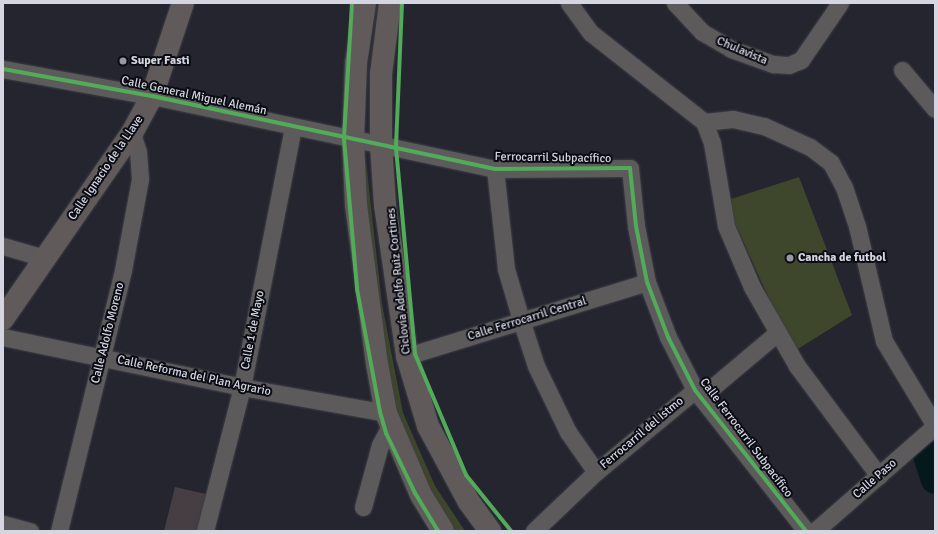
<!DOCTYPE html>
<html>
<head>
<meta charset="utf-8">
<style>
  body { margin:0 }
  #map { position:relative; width:938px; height:534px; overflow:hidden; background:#24252f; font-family:Signika,sans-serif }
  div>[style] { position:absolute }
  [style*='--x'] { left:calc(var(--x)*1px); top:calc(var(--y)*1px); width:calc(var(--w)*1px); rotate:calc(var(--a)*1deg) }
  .green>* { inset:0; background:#3e472b }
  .river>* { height:29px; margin:-14.5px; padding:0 14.5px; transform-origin:14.5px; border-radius:14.5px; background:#05191c }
  .building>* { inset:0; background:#463e43 }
  .roads { filter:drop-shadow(0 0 1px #3e3f47) drop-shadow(0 0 1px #3e3f47) }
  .minor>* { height:17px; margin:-8.5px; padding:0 8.5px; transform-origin:8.5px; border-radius:8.5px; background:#5c5a5b }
  .major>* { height:22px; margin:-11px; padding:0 11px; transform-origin:11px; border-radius:11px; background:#605b5a }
  .cycleway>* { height:4px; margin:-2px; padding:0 2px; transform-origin:2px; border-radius:2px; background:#51ab58 }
  .dots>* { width:11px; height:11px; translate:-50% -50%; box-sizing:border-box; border:2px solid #0b0c13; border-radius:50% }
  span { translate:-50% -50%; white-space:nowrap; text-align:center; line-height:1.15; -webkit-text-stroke:4px #0b0c13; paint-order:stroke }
  .street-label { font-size:12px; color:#d5d6e2 }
  .poi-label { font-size:12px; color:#d5d6e2; font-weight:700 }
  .left { translate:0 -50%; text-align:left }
  .frame { position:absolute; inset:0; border:4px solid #d5d6e2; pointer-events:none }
</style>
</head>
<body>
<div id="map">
  <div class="green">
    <i style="clip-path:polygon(357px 162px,366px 162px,382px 304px,403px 413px,435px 486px,465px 531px,455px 531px,427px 490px,395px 415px)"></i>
    <i style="clip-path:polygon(799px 177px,852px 315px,793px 352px,725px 201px)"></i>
  </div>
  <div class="river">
    <i style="--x:927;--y:455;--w:25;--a:72"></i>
  </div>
  <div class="building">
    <i style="clip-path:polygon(175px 487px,206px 494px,198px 531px,164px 531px)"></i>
  </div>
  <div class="roads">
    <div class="minor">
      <i style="--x:569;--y:3;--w:37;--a:54"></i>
      <i style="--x:591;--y:33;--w:144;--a:38.2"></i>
      <i style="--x:704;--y:122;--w:22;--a:69"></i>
      <i style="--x:712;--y:143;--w:84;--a:80.4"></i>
      <i style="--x:726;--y:226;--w:66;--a:66.9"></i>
      <i style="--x:752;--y:287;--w:91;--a:60.3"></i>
      <i style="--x:797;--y:366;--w:137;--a:53.3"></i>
      <i style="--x:675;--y:3;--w:40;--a:47"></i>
      <i style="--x:702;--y:32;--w:34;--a:30"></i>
      <i style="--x:731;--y:49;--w:45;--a:19.7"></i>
      <i style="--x:773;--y:64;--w:16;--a:4"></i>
      <i style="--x:789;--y:65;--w:13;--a:-23"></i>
      <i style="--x:801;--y:60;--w:69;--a:-55.6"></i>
      <i style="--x:3;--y:69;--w:151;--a:10.3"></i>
      <i style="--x:152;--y:96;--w:351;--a:12"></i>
      <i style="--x:495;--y:169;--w:135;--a:-0.4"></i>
      <i style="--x:630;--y:168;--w:58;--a:84.1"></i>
      <i style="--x:636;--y:226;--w:57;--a:78.9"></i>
      <i style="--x:647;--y:282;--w:59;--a:69.1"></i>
      <i style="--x:668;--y:337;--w:59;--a:63"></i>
      <i style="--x:695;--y:390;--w:179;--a:51.8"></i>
      <i style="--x:902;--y:70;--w:51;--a:49.8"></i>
      <i style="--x:704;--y:122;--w:29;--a:-6"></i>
      <i style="--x:733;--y:119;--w:32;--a:13"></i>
      <i style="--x:764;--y:126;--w:51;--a:24.5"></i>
      <i style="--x:810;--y:147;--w:26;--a:37"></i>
      <i style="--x:831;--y:163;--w:27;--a:62"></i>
      <i style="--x:844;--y:187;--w:41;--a:71.6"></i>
      <i style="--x:857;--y:226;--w:118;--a:76.8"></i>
      <i style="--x:884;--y:341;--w:99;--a:59"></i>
      <i style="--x:495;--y:169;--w:101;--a:83.7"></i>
      <i style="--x:506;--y:269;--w:53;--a:73.6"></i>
      <i style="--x:521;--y:320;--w:48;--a:71.9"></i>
      <i style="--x:536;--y:366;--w:73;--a:64.1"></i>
      <i style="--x:568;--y:432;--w:49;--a:55"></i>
      <i style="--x:3;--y:246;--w:43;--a:16.3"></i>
      <i style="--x:3;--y:337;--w:244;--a:11.8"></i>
      <i style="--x:242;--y:387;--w:146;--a:10.2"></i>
      <i style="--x:407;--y:356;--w:251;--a:-17.1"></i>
      <i style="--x:363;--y:507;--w:64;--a:-74.7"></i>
      <i style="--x:380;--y:445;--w:24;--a:-62"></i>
      <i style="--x:3;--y:524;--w:28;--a:15"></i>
      <i style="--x:59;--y:531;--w:269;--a:-76.2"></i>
      <i style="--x:123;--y:270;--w:93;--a:-79.4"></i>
      <i style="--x:140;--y:179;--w:27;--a:-94"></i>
      <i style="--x:138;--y:152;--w:20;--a:-108"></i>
      <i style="--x:205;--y:531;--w:149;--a:-75.6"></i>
      <i style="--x:242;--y:387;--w:265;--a:-78.9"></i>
      <i style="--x:534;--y:531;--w:86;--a:-43.6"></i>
      <i style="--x:596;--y:472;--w:129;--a:-39.6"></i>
      <i style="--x:695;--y:390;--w:19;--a:-12"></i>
      <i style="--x:714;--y:386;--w:82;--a:-40.1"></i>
      <i style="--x:815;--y:531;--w:159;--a:-41.2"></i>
    </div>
    <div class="major">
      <i style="--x:365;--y:3;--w:61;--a:98.5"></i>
      <i style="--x:356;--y:63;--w:78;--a:92.2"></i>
      <i style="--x:353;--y:141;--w:64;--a:87.3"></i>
      <i style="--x:356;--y:205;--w:160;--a:82.5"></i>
      <i style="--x:377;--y:364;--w:50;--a:79.6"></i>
      <i style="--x:386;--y:413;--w:89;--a:66.9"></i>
      <i style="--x:421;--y:495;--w:42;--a:58.6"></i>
      <i style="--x:390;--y:3;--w:72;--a:97.2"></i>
      <i style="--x:381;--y:74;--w:71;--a:90"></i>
      <i style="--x:381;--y:145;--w:60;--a:86.2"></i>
      <i style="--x:385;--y:205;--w:153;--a:81.7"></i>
      <i style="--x:407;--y:356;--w:73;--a:73.3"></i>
      <i style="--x:428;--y:426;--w:86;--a:61.7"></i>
      <i style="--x:469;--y:502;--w:36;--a:54"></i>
      <i style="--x:3;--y:319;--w:226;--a:-55.3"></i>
      <i style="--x:132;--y:133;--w:42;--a:-61.6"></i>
      <i style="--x:152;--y:96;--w:98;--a:-71.6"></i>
    </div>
  </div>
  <div class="cycleway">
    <i style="--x:352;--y:3;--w:136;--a:93.4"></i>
    <i style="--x:344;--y:139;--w:151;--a:85"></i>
    <i style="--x:357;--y:289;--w:125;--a:79.4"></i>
    <i style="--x:380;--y:412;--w:22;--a:74"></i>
    <i style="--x:386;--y:433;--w:67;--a:64.2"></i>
    <i style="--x:415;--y:493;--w:44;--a:58.8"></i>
    <i style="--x:402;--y:3;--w:145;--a:92.4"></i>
    <i style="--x:396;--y:148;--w:207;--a:84.7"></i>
    <i style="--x:415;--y:354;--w:131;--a:67.1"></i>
    <i style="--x:466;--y:475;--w:72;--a:51.2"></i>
    <i style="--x:3;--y:69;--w:151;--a:10.3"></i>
    <i style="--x:152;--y:96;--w:351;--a:12"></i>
    <i style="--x:495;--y:169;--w:135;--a:-0.4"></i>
    <i style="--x:630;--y:168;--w:58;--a:84.1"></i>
    <i style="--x:636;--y:226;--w:57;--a:78.9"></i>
    <i style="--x:647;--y:282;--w:59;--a:69.1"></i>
    <i style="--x:668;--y:337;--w:59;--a:63"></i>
    <i style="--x:695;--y:390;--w:179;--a:51.8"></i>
  </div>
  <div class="dots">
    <i style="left:123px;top:61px;background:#9798a3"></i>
    <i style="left:790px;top:258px;background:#9798a3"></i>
  </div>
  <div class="street-label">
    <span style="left:742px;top:51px;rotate:23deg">Chulavista</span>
    <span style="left:194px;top:96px;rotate:12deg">Calle General Miguel Alemán</span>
    <span style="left:553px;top:158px;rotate:1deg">Ferrocarril Subpacífico</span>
    <span style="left:106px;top:168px;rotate:-56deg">Calle Ignacio de la Llave</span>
    <span style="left:399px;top:281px;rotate:-96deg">Ciclovía Adolfo Ruiz Cortines</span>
    <span style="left:527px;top:319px;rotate:-17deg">Calle Ferrocarril Central</span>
    <span style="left:253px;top:330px;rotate:-79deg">Calle 1 de Mayo</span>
    <span style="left:108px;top:333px;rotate:-76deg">Calle Adolfo Moreno</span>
    <span style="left:194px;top:376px;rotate:12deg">Calle Reforma del Plan Agrario</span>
    <span style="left:642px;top:433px;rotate:-40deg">Ferrocarril del Istmo</span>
    <span style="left:746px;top:438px;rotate:53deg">Calle Ferrocarril Subpacífico</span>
    <span style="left:875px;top:479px;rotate:-41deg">Calle Paso</span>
  </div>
  <div class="poi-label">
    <span class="left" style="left:131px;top:61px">Super Fasti</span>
    <span class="left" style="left:798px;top:258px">Cancha de futbol</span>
  </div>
  <div class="frame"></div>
</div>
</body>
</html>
